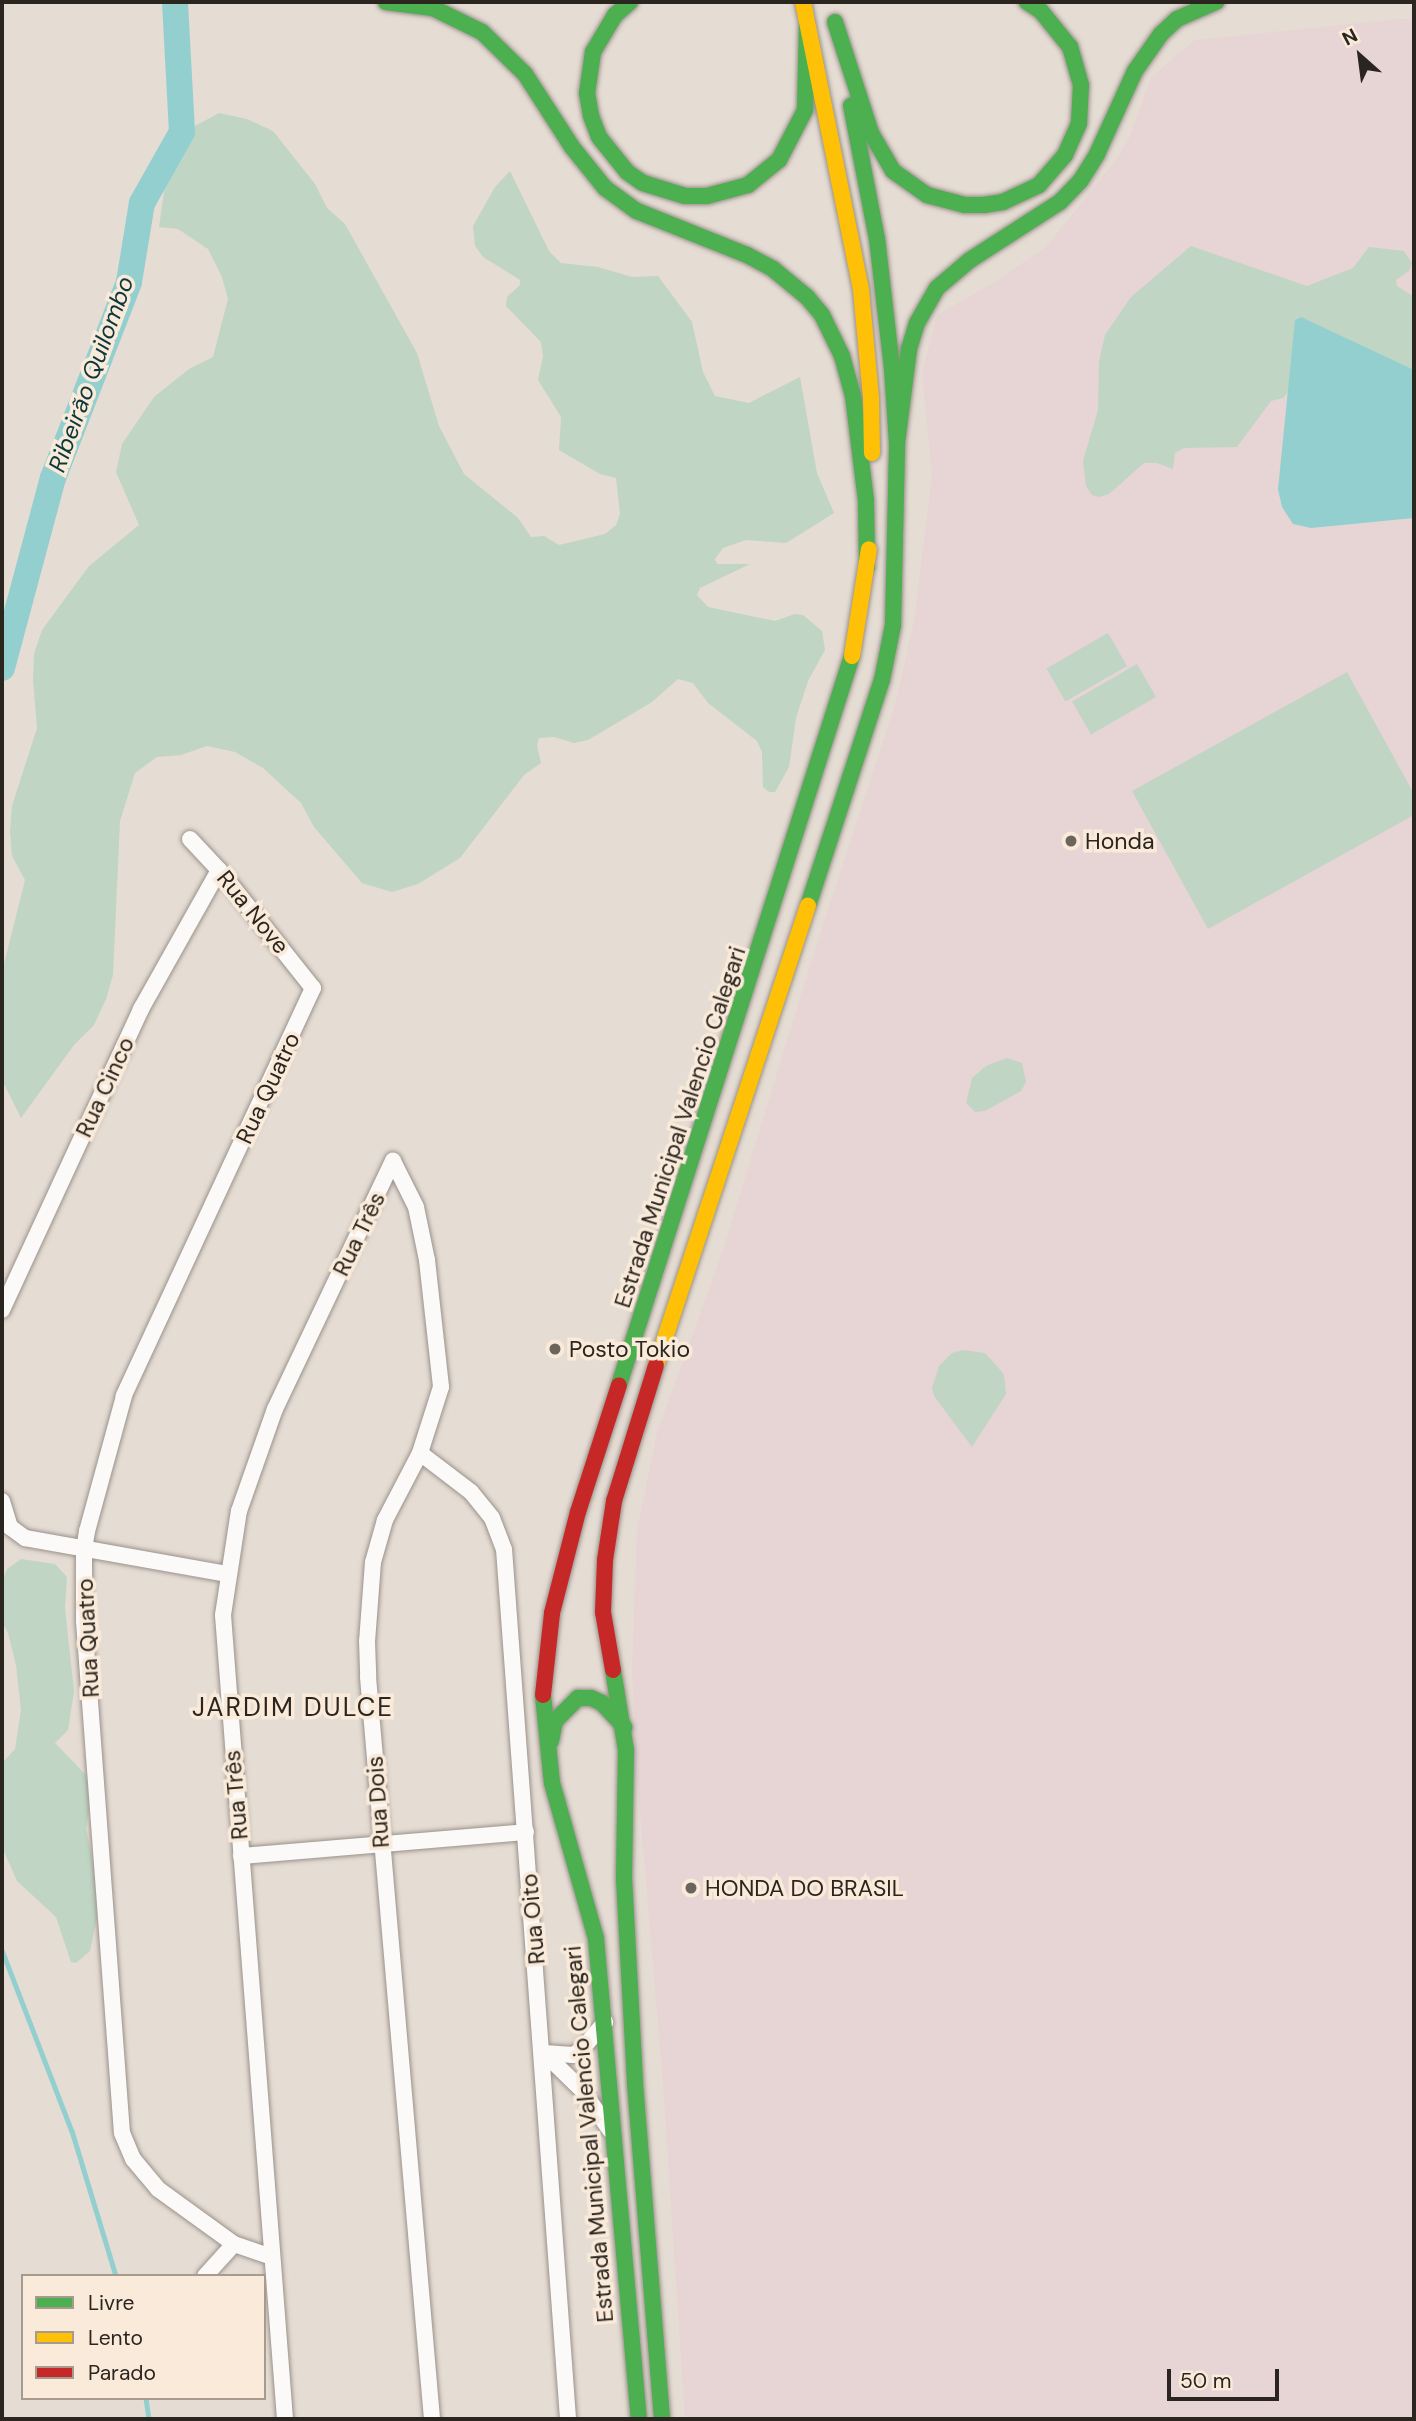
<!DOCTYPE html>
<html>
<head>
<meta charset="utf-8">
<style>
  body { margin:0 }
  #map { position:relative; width:1416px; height:2421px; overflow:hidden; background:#e5dcd3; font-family:"DM Sans",sans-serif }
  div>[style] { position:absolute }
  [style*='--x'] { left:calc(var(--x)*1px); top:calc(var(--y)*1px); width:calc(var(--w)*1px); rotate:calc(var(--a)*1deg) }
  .industrial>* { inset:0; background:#e7d4d4 }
  .green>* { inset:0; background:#c0d5c4; transform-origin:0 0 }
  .water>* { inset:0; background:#94cfd0 }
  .stream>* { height:4.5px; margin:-2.25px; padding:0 2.25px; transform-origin:2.25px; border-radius:2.25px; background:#94cfd0 }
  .river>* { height:26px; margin:-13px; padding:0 13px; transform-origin:13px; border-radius:13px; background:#94cfd0 }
  .roads { filter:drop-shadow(0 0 2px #99928c) drop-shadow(0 0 2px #99928c) }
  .street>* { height:16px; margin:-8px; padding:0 8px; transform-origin:8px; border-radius:8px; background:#fbfaf8 }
  .fast>* { height:16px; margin:-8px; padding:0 8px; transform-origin:8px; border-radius:8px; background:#4caf50 }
  .slow>* { height:16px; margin:-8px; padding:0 8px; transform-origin:8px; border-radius:8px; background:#ffc107 }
  .jam>* { height:16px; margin:-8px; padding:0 8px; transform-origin:8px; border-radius:8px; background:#c62828 }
  .dots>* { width:19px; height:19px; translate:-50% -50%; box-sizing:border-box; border:4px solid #f9ead9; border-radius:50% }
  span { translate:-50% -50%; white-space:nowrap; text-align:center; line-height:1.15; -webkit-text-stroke:7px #f9ead9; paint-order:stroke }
  .poi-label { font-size:23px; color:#2b251f }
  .left { translate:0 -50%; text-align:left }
  .street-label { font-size:23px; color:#2b251f }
  .water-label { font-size:24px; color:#0d383b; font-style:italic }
  .quarter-label { font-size:26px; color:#2b251f; letter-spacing:2px }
  .frame { position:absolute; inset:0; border:4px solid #2b251f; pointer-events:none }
  .legend { position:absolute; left:21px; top:2274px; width:245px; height:126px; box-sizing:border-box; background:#f9ead9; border:2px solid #a79b8f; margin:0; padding:9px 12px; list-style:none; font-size:21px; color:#2b251f }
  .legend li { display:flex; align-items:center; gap:14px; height:35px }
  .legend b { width:35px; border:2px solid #a79b8f }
  .north { position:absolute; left:1325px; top:21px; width:70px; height:70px; -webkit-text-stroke:5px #f9ead9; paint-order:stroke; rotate:332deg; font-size:19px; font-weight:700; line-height:28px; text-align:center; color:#2b251f }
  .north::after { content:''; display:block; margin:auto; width:24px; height:32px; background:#2b251f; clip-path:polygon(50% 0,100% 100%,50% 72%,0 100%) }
  .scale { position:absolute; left:1167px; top:2369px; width:112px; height:32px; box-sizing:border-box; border:4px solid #2b251f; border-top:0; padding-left:9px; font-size:21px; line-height:24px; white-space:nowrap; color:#2b251f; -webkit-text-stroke:5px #f9ead9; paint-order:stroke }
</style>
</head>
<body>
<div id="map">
  <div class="industrial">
    <i style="clip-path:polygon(1401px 19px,1414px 19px,1414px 2419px,685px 2419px,663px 2084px,636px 1764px,632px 1671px,637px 1530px,657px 1433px,723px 1250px,809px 969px,897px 698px,914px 621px,932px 475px,922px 373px,937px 315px,995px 282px,1046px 247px,1116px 160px,1129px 138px,1151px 77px,1195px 40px)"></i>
  </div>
  <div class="green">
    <i style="clip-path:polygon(219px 113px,247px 119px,273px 131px,315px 184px,327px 208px,345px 224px,417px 353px,439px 426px,464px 474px,518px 518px,531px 537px,544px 536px,559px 545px,605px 534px,616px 525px,620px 514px,616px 478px,600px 474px,559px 450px,561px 417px,538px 380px,543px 356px,541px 342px,506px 306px,507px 297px,520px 285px,520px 280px,483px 257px,475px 246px,473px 226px,495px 187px,510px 171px,549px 251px,561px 263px,598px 267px,632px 277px,658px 276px,692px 322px,703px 372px,715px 396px,749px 403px,800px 377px,817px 473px,834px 513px,786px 543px,746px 540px,723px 548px,715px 559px,717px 564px,750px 564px,700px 588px,697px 595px,708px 607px,775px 621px,795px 614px,803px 615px,822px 631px,825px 650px,808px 681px,796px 718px,789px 767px,775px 792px,769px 792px,763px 787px,762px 752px,757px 741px,708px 703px,693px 683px,678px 679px,652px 702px,588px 740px,574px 743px,554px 737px,539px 738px,537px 746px,541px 763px,524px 775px,460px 858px,418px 884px,392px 892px,362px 883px,314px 827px,301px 803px,263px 768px,235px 752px,207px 746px,181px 755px,157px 757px,135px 773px,120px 821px,113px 975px,106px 999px,94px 1025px,74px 1045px,21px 1118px,2px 1080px,2px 972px,25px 880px,12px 856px,10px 832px,12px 806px,37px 728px,33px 680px,34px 654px,42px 630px,89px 566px,139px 525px,116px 472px,122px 444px,154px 397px,189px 369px,213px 357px,228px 299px,222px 277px,208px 249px,178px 229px,159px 227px,167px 170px,179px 144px,195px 126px)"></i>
    <i style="clip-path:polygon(1191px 246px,1307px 286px,1353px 268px,1369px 247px,1404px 251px,1412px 263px,1409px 271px,1396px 280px,1397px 286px,1414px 297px,1414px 377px,1302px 376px,1283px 398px,1271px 401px,1237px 447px,1184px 448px,1175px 453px,1173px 469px,1157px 463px,1144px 463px,1109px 494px,1099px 497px,1092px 495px,1086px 486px,1083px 461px,1098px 410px,1099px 361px,1105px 335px,1131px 297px)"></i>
    <i style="left:1108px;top:633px;width:38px;height:71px;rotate:60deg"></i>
    <i style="left:1137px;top:664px;width:38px;height:75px;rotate:60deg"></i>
    <i style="clip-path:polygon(1347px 672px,1414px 794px,1414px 815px,1208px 929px,1132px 791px)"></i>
    <i style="clip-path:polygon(1007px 1058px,1022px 1063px,1026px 1082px,1021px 1091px,985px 1111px,975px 1112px,966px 1103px,972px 1078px,986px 1066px)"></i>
    <i style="clip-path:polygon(962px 1350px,985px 1353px,1003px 1373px,1005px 1382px,1006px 1394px,972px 1447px,934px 1396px,932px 1388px,939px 1366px,952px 1353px)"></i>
    <i style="clip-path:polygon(21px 1559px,55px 1564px,67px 1577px,65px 1608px,74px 1691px,68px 1730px,55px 1743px,85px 1774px,92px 1792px,86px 1829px,94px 1865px,97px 1918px,90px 1951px,76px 1963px,71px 1962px,56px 1917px,17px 1881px,2px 1847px,2px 1763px,15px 1749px,21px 1710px,16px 1665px,8px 1633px,2px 1622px,2px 1581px,7px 1569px)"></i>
  </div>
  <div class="water">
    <i style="clip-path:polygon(1301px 317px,1414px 370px,1414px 518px,1311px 528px,1293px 524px,1282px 507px,1278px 489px,1295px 320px)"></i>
  </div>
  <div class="stream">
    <i style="--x:2;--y:1950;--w:194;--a:68.9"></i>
    <i style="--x:72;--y:2131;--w:152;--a:73.1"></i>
    <i style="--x:146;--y:2398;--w:21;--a:82"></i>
  </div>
  <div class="river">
    <i style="--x:2;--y:668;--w:197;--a:-75"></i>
    <i style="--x:53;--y:478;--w:210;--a:-68.8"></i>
    <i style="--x:129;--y:282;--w:80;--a:-80.7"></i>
    <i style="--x:142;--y:203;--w:81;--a:-60.6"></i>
    <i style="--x:182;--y:132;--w:130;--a:-93.1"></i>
  </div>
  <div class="roads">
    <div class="street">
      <i style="--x:190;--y:839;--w:42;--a:46.9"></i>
      <i style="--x:219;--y:870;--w:151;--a:51.5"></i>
      <i style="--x:313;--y:988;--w:450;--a:114.9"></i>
      <i style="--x:124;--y:1396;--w:140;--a:105.3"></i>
      <i style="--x:87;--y:1531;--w:20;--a:99"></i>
      <i style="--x:84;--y:1551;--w:70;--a:90"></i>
      <i style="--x:84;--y:1621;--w:513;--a:85.76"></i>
      <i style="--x:122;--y:2133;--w:28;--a:67"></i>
      <i style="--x:133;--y:2159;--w:39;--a:50"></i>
      <i style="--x:158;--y:2189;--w:94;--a:35.9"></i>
      <i style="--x:234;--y:2244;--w:40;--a:18.9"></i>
      <i style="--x:393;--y:1161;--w:51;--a:63.4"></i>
      <i style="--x:416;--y:1207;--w:54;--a:78.3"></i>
      <i style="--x:427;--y:1260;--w:128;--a:83.7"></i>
      <i style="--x:441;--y:1387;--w:69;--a:107.7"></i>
      <i style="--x:420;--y:1453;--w:76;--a:117.6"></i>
      <i style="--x:385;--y:1520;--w:44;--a:105.9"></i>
      <i style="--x:373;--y:1562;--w:79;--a:94.3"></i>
      <i style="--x:367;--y:1641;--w:36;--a:88"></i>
      <i style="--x:368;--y:1677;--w:745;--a:85.07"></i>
      <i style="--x:2;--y:1310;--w:332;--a:-65.2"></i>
      <i style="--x:141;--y:1009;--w:159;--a:-60.7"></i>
      <i style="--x:420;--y:1453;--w:64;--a:37.4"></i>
      <i style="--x:471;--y:1492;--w:33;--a:51"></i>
      <i style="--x:492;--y:1518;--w:33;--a:69"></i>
      <i style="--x:504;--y:1549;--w:872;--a:85.79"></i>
      <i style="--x:2;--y:1501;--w:27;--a:73"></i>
      <i style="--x:10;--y:1527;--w:19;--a:36"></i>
      <i style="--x:25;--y:1538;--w:206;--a:10.1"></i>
      <i style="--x:241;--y:1856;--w:286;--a:-4.8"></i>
      <i style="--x:544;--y:2053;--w:53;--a:44.2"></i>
      <i style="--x:582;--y:2090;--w:49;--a:55"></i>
      <i style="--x:544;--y:2053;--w:29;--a:4"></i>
      <i style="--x:573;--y:2055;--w:9;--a:-32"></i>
      <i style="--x:581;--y:2050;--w:37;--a:-49"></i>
      <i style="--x:205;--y:2276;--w:43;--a:-47.8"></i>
      <i style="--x:285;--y:2419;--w:806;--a:-94.41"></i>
      <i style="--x:223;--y:1615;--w:105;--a:-81.3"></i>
      <i style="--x:239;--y:1511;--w:108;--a:-70.6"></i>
      <i style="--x:275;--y:1409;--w:275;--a:-64.6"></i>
    </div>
    <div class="fast">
      <i style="--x:386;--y:2;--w:47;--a:7.3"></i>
      <i style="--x:433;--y:8;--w:55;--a:26.1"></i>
      <i style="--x:482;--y:32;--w:60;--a:44.3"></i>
      <i style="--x:525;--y:74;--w:87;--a:57.2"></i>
      <i style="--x:572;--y:147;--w:53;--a:51.2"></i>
      <i style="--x:605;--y:188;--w:39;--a:36"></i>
      <i style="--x:637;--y:211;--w:118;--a:21.8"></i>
      <i style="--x:747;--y:255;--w:30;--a:28"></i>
      <i style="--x:773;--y:269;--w:44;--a:39.5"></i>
      <i style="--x:807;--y:297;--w:23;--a:50"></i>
      <i style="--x:822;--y:315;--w:46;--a:64"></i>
      <i style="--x:842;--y:356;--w:41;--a:74.6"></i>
      <i style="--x:853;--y:396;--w:106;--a:82.9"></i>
      <i style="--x:866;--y:501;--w:66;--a:89.1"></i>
      <i style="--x:630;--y:2;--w:20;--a:139"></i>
      <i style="--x:615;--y:15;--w:43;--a:120.7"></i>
      <i style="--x:593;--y:52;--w:41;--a:98.3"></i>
      <i style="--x:587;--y:93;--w:23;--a:80"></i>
      <i style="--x:591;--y:116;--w:22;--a:69"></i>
      <i style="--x:599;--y:137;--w:45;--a:51.3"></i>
      <i style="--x:627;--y:172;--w:19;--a:35"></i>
      <i style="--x:643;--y:183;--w:44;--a:17.2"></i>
      <i style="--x:685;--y:196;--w:22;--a:0"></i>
      <i style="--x:707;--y:196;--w:42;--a:-15"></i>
      <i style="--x:748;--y:185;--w:40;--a:-39"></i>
      <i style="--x:779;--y:160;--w:56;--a:-62.5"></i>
      <i style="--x:805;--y:110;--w:88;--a:-88.7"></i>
      <i style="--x:835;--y:22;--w:117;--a:72"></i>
      <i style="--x:871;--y:133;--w:44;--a:59.9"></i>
      <i style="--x:893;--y:171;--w:42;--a:35.2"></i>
      <i style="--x:927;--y:195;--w:39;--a:15"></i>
      <i style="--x:965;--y:205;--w:19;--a:0"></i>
      <i style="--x:984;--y:205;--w:19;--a:-9"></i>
      <i style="--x:1003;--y:202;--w:40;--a:-25"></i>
      <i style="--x:1039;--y:185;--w:40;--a:-49"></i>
      <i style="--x:1065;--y:155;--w:35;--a:-66"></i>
      <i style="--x:1079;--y:123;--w:38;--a:-87"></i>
      <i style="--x:1081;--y:85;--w:40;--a:-106"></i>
      <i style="--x:1070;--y:47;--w:46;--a:-128.9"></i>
      <i style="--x:1041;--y:11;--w:17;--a:-147"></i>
      <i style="--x:897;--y:443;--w:95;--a:-82.7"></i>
      <i style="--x:909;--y:349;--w:27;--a:-73"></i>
      <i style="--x:917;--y:323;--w:40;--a:-60.3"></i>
      <i style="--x:937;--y:288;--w:43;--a:-40.3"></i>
      <i style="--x:970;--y:260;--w:107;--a:-32.8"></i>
      <i style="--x:1060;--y:202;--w:30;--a:-46"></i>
      <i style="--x:1081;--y:180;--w:31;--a:-58"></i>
      <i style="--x:1097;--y:154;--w:91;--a:-65.4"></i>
      <i style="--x:1135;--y:71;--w:45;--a:-54.9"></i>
      <i style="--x:1161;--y:34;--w:22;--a:-43"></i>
      <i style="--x:1177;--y:19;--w:43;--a:-23.6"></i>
      <i style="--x:808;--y:906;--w:238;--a:-71.9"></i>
      <i style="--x:882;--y:680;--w:56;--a:-78.7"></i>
      <i style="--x:893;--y:625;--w:182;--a:-88.7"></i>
      <i style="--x:897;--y:443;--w:75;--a:-93.8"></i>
      <i style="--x:892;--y:368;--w:130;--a:-96.6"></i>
      <i style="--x:877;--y:239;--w:136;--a:-101"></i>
      <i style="--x:619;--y:1385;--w:765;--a:-72.28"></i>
      <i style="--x:613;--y:1670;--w:81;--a:80.8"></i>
      <i style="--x:626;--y:1750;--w:128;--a:90.9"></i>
      <i style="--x:624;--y:1878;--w:205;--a:86.9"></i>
      <i style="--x:635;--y:2083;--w:337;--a:85.4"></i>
      <i style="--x:543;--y:1695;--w:88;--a:84.2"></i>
      <i style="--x:552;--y:1783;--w:162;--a:74.2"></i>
      <i style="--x:596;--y:1939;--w:482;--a:84.9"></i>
      <i style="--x:551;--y:1741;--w:20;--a:-79"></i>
      <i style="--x:555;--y:1721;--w:33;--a:-45"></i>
      <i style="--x:578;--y:1698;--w:13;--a:0"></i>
      <i style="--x:591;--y:1698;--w:12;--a:24"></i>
      <i style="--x:602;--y:1703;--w:33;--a:47"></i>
    </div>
    <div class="slow">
      <i style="--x:803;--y:2;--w:294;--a:78.6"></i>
      <i style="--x:861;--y:290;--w:107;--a:84.7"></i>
      <i style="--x:871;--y:397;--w:56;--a:89"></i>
      <i style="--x:852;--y:656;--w:108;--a:-81"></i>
      <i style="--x:656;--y:1365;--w:484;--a:-71.7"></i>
    </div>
    <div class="jam">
      <i style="--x:613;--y:1670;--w:59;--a:-99.8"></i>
      <i style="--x:603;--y:1612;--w:52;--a:-87.8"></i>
      <i style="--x:605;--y:1560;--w:60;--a:-81.3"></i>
      <i style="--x:614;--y:1501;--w:142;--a:-72.8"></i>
      <i style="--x:543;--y:1695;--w:82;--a:-83.7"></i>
      <i style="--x:552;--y:1613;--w:104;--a:-75.6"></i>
      <i style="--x:578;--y:1512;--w:133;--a:-72.1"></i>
    </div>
  </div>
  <div class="dots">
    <i style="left:1071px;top:841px;background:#6c655e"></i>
    <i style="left:555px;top:1349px;background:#6c655e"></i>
    <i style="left:691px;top:1888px;background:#6c655e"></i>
  </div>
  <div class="poi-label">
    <span class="left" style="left:1085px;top:841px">Honda</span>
    <span class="left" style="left:569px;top:1349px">Posto Tokio</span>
    <span class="left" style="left:705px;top:1888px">HONDA DO BRASIL</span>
  </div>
  <div class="street-label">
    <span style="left:253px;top:912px;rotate:51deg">Rua Nove</span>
    <span style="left:105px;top:1087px;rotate:-65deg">Rua Cinco</span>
    <span style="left:268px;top:1088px;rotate:-65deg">Rua Quatro</span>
    <span style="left:680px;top:1127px;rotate:-72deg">Estrada Municipal Valencio Calegari</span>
    <span style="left:359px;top:1234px;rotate:-64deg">Rua Três</span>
    <span style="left:88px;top:1638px;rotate:-93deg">Rua Quatro</span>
    <span style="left:236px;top:1795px;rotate:-95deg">Rua Três</span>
    <span style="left:378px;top:1802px;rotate:-94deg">Rua Dois</span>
    <span style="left:533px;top:1919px;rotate:-95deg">Rua Oito</span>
    <span style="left:589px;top:2134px;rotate:-95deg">Estrada Municipal Valencio Calegari</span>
  </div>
  <div class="water-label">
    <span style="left:91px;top:374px;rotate:-70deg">Ribeirão Quilombo</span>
  </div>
  <div class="quarter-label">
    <span style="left:293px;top:1708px">JARDIM DULCE</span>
  </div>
  <div class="frame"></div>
  <ul class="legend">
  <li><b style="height:9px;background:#4caf50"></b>Livre</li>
  <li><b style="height:9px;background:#ffc107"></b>Lento</li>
  <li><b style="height:9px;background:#c62828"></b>Parado</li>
  </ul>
  <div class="north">N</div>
  <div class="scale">50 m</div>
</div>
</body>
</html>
